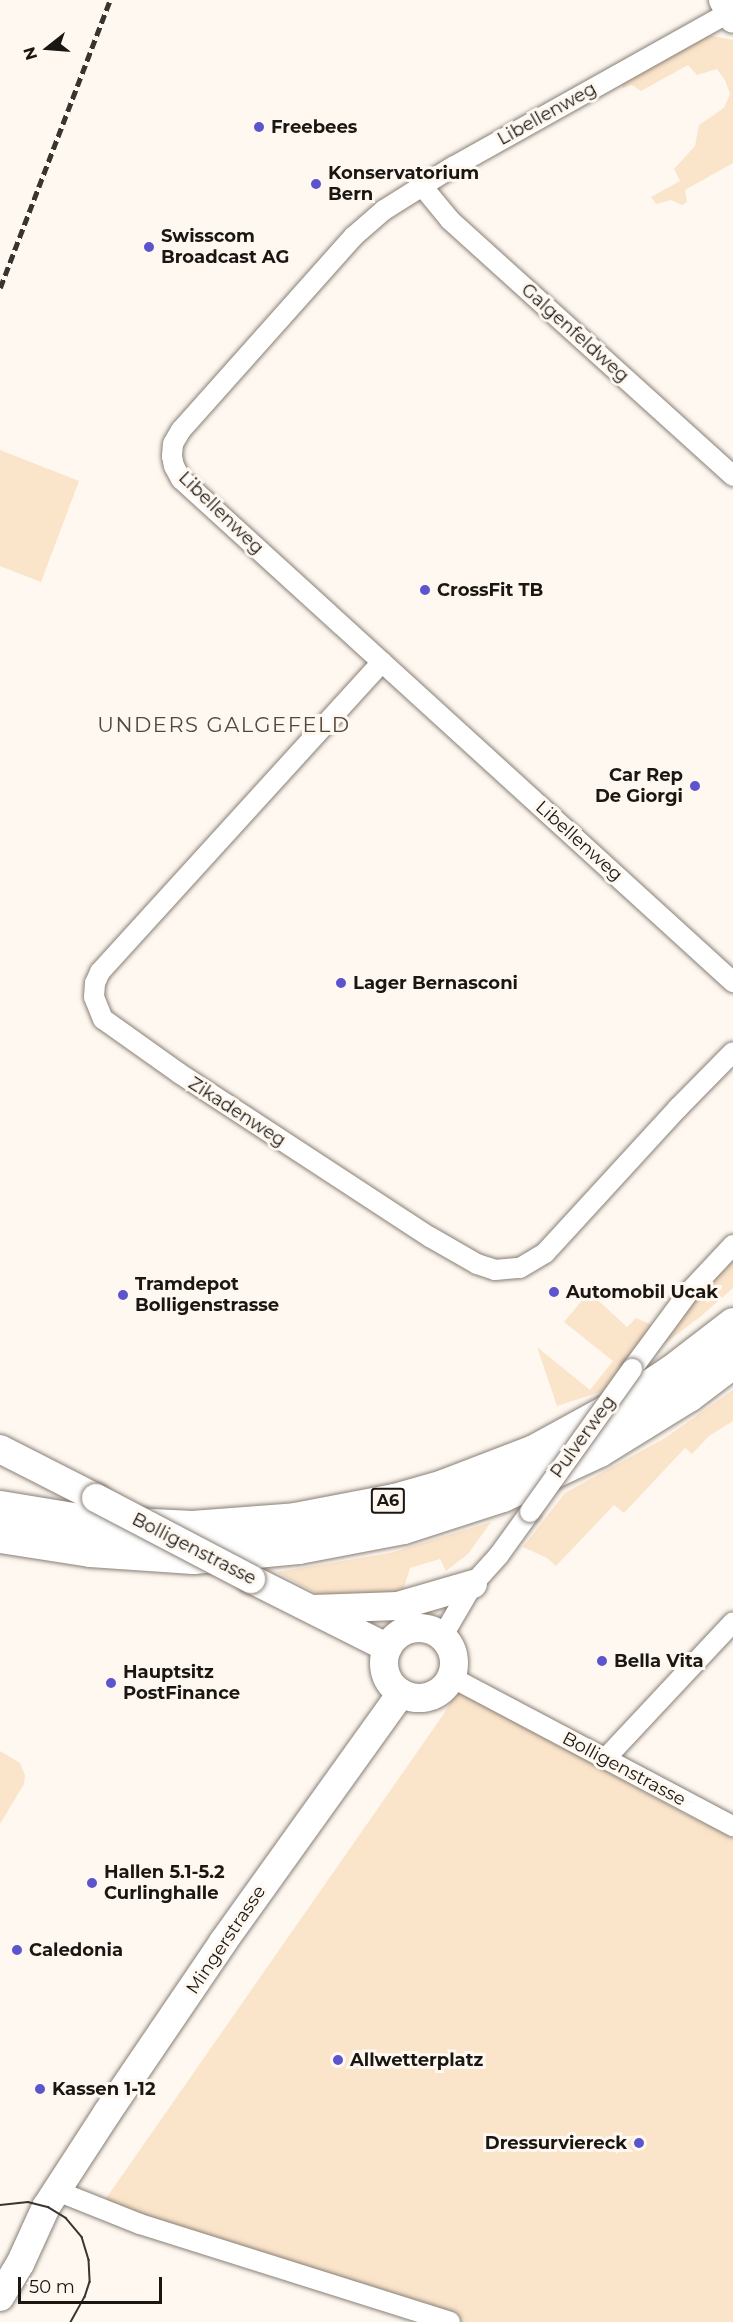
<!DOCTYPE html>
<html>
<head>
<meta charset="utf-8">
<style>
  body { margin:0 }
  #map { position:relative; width:733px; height:2322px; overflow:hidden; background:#fef8f1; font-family:Montserrat,sans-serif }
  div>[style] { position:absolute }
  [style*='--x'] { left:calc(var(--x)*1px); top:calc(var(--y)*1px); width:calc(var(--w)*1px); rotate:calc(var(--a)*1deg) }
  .green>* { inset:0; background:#fae4ca }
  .roads { filter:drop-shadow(0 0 2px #887f75) drop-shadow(0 0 2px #887f75) }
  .street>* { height:20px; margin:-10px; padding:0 10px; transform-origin:10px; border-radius:10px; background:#fff }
  .secondary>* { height:28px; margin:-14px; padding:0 14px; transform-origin:14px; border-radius:14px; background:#fff }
  .secondary>.ring { margin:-14px; padding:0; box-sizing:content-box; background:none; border:28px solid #fff; border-radius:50% }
  .highway>* { height:33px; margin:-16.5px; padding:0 16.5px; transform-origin:16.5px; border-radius:16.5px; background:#fff }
  .tram>* { height:1.5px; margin:-0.75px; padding:0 0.75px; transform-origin:0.75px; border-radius:0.75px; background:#383430 }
  .rail>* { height:4.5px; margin-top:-2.25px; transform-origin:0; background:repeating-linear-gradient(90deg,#383430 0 9px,transparent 0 13.5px) }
  .bridges { filter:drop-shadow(0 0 2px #887f75) drop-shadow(0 0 2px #887f75) }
  .street-bridge>* { height:20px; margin:-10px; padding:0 10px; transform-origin:10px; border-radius:10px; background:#fff }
  .secondary-bridge>* { height:28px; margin:-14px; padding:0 14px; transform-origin:14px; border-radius:14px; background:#fff }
  .dots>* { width:16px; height:16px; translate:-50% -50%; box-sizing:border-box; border:3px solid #fef8f1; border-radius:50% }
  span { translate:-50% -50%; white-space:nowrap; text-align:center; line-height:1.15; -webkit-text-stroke:6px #fef8f1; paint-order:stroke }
  .shield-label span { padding:2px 4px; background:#fef8f1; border:2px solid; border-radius:4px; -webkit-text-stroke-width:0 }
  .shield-label { font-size:16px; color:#1a1612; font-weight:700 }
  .street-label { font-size:18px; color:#1a1612 }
  .poi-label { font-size:18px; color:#1a1612; font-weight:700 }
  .left { translate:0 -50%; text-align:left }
  .right { translate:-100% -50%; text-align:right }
  .quarter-label { font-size:21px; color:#514940; letter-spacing:1.5px }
  .north { position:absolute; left:18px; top:18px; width:60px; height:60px; -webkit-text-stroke:4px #fef8f1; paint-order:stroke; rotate:253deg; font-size:16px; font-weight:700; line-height:24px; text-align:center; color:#1a1612 }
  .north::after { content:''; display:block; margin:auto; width:21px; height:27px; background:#1a1612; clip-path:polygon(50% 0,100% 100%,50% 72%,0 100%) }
  .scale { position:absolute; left:18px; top:2277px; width:144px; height:27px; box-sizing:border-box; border:3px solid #1a1612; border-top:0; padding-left:8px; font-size:18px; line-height:21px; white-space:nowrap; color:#1a1612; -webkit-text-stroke:4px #fef8f1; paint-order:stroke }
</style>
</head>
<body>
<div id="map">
  <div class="green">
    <i style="clip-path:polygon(708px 35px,733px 40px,733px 163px,685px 190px,687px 202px,682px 205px,671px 200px,656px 204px,651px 197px,680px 181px,674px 169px,695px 146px,699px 125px,724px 108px,730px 94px,725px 80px,717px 69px,697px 75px,688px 65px,641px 91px,632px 85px,623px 88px,619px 80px)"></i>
    <i style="clip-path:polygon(0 450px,79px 481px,41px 582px,0 566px)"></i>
    <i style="clip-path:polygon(733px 1258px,733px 1288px,700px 1317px,600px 1392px,557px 1406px,537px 1347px,590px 1390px,613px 1361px,564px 1322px,589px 1292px,627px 1327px,636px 1318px,672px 1334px,694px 1302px)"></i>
    <i style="clip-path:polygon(733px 1390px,733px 1421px,709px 1436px,692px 1454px,685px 1448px,624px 1513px,614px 1505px,556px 1566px,547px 1558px,523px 1547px,565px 1493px,665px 1438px)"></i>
    <i style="clip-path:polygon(491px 1522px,468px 1554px,446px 1571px,440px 1559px,410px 1568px,403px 1591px,377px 1595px,323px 1597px,277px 1572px,390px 1553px)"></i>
    <i style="clip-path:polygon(458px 1690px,679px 1811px,733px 1838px,733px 2322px,456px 2322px,100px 2207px,443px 1715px)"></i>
    <i style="clip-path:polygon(0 1751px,20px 1763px,25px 1775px,24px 1784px,0 1824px)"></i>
  </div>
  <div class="roads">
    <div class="street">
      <i style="--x:730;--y:12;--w:316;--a:150.8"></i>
      <i style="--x:454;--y:166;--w:83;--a:147.8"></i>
      <i style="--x:384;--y:210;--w:40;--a:139"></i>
      <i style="--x:354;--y:236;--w:260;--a:131.7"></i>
      <i style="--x:181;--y:430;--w:16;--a:120"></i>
      <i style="--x:173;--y:444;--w:12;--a:95"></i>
      <i style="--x:172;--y:456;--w:10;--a:79"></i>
      <i style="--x:174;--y:466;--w:15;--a:62"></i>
      <i style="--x:181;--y:479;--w:747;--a:42.34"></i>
      <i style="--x:422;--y:186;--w:44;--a:50.5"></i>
      <i style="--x:450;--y:220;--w:382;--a:42.1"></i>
      <i style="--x:382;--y:662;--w:419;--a:132.3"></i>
      <i style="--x:100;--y:972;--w:12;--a:114"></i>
      <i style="--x:95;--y:983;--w:14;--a:94"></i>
      <i style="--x:94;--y:997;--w:24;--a:68"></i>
      <i style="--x:103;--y:1019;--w:93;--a:35.4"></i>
      <i style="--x:179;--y:1073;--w:300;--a:33.2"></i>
      <i style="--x:430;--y:1237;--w:54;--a:29.9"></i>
      <i style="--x:477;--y:1264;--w:19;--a:18"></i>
      <i style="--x:495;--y:1270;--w:25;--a:-5"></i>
      <i style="--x:520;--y:1268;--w:29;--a:-31"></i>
      <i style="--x:545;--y:1253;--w:197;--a:-47.5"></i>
      <i style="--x:678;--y:1108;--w:78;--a:-45.5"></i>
      <i style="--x:632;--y:1369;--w:94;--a:-53.6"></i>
      <i style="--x:688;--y:1293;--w:66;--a:-46.8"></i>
      <i style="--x:442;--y:1637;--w:61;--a:-59.7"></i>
      <i style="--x:473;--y:1584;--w:39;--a:-48"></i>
      <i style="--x:499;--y:1555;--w:53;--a:-54.2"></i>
      <i style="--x:451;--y:1677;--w:319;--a:27.9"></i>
      <i style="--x:605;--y:1759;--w:187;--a:-46.9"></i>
      <i style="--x:57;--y:2191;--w:89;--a:21.7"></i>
      <i style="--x:140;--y:2224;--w:325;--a:17.5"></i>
    </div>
    <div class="secondary">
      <i style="--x:723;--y:0;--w:21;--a:62"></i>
      <i style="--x:0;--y:1449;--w:108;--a:27"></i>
      <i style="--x:251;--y:1579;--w:153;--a:26.7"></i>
      <i style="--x:313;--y:1609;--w:85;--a:-2"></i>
      <i style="--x:398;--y:1606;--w:78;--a:-16.3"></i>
      <i class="ring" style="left:384px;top:1628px;width:42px;height:42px"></i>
      <i style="--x:0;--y:2297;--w:39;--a:-59"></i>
      <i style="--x:20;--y:2264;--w:63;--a:-65.5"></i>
      <i style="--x:46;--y:2207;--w:112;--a:-57"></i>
      <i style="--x:107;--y:2113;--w:207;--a:-55.8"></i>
      <i style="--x:223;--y:1942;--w:306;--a:-54.4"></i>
    </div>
    <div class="highway">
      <i style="--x:0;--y:1507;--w:92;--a:9.4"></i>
      <i style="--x:91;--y:1522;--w:101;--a:2.8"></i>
      <i style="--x:192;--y:1527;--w:103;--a:-4.4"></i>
      <i style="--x:295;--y:1519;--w:101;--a:-10.9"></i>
      <i style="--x:394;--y:1500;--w:51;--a:-15.9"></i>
      <i style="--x:443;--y:1486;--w:97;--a:-21"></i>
      <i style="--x:534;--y:1451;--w:111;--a:-28.7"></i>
      <i style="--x:631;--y:1398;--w:49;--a:-33.4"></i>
      <i style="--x:672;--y:1371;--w:77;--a:-37.6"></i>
      <i style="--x:0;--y:1536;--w:91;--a:8.8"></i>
      <i style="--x:90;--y:1550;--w:103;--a:3.9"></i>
      <i style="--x:193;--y:1557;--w:105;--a:-5.4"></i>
      <i style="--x:298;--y:1547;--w:107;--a:-10.8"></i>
      <i style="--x:403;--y:1527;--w:104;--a:-17.9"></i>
      <i style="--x:502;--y:1495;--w:107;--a:-24.9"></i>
      <i style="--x:599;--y:1450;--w:105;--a:-31.7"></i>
      <i style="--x:688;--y:1395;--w:56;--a:-37.1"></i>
    </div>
  </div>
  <div class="tram">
    <i style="--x:0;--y:2205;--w:28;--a:-6"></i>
    <i style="--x:28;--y:2202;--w:21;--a:14"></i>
    <i style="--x:48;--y:2207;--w:21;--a:31"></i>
    <i style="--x:66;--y:2218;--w:25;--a:50"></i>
    <i style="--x:82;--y:2237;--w:24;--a:73"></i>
    <i style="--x:89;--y:2260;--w:22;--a:87"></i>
    <i style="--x:90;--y:2282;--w:16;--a:108"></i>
    <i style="--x:85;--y:2297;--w:29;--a:119"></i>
  </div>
  <div class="rail">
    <i style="--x:0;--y:288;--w:308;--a:-69.1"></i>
  </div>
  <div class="bridges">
    <div class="street-bridge">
      <i style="--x:530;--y:1512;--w:176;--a:-54.5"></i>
    </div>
    <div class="secondary-bridge">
      <i style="--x:96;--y:1498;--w:175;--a:27.6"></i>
    </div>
  </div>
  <div class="dots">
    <i style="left:259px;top:127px;background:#5b54cc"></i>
    <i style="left:316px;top:184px;background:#5b54cc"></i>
    <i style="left:149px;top:247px;background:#5b54cc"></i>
    <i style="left:425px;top:590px;background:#5b54cc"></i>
    <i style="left:695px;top:786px;background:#5b54cc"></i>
    <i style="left:341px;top:983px;background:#5b54cc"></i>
    <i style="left:554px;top:1292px;background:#5b54cc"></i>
    <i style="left:123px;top:1295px;background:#5b54cc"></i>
    <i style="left:602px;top:1661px;background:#5b54cc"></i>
    <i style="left:111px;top:1683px;background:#5b54cc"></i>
    <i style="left:92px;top:1883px;background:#5b54cc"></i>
    <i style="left:17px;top:1950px;background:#5b54cc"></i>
    <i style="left:338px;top:2060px;background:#5b54cc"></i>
    <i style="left:40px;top:2089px;background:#5b54cc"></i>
    <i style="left:639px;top:2143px;background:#5b54cc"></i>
  </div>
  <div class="shield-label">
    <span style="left:388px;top:1501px">A6</span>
  </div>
  <div class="street-label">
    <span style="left:547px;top:114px;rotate:-29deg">Libellenweg</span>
    <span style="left:575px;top:333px;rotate:42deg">Galgenfeldweg</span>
    <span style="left:221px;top:513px;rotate:44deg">Libellenweg</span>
    <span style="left:579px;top:841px;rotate:42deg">Libellenweg</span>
    <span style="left:237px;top:1112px;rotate:33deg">Zikadenweg</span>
    <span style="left:583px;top:1437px;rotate:-54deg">Pulverweg</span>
    <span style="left:194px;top:1549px;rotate:27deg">Bolligenstrasse</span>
    <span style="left:624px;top:1769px;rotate:28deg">Bolligenstrasse</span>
    <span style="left:226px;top:1940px;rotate:-56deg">Mingerstrasse</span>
  </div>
  <div class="poi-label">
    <span class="left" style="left:271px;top:127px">Freebees</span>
    <span class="left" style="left:328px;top:184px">Konservatorium<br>Bern</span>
    <span class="left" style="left:161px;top:247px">Swisscom<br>Broadcast AG</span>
    <span class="left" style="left:437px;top:590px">CrossFit TB</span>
    <span class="right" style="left:683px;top:786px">Car Rep<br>De Giorgi</span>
    <span class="left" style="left:353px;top:983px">Lager Bernasconi</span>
    <span class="left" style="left:135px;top:1295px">Tramdepot<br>Bolligenstrasse</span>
    <span class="left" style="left:566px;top:1292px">Automobil Ucak</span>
    <span class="left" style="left:614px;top:1661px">Bella Vita</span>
    <span class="left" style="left:123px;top:1683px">Hauptsitz<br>PostFinance</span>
    <span class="left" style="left:104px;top:1883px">Hallen 5.1-5.2<br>Curlinghalle</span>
    <span class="left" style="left:29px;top:1950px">Caledonia</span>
    <span class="left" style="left:350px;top:2060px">Allwetterplatz</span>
    <span class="left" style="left:52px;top:2089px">Kassen 1-12</span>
    <span class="right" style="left:627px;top:2143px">Dressurviereck</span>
  </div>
  <div class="quarter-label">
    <span style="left:224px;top:725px">UNDERS GALGEFELD</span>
  </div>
  <div class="north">N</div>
  <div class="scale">50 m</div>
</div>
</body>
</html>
